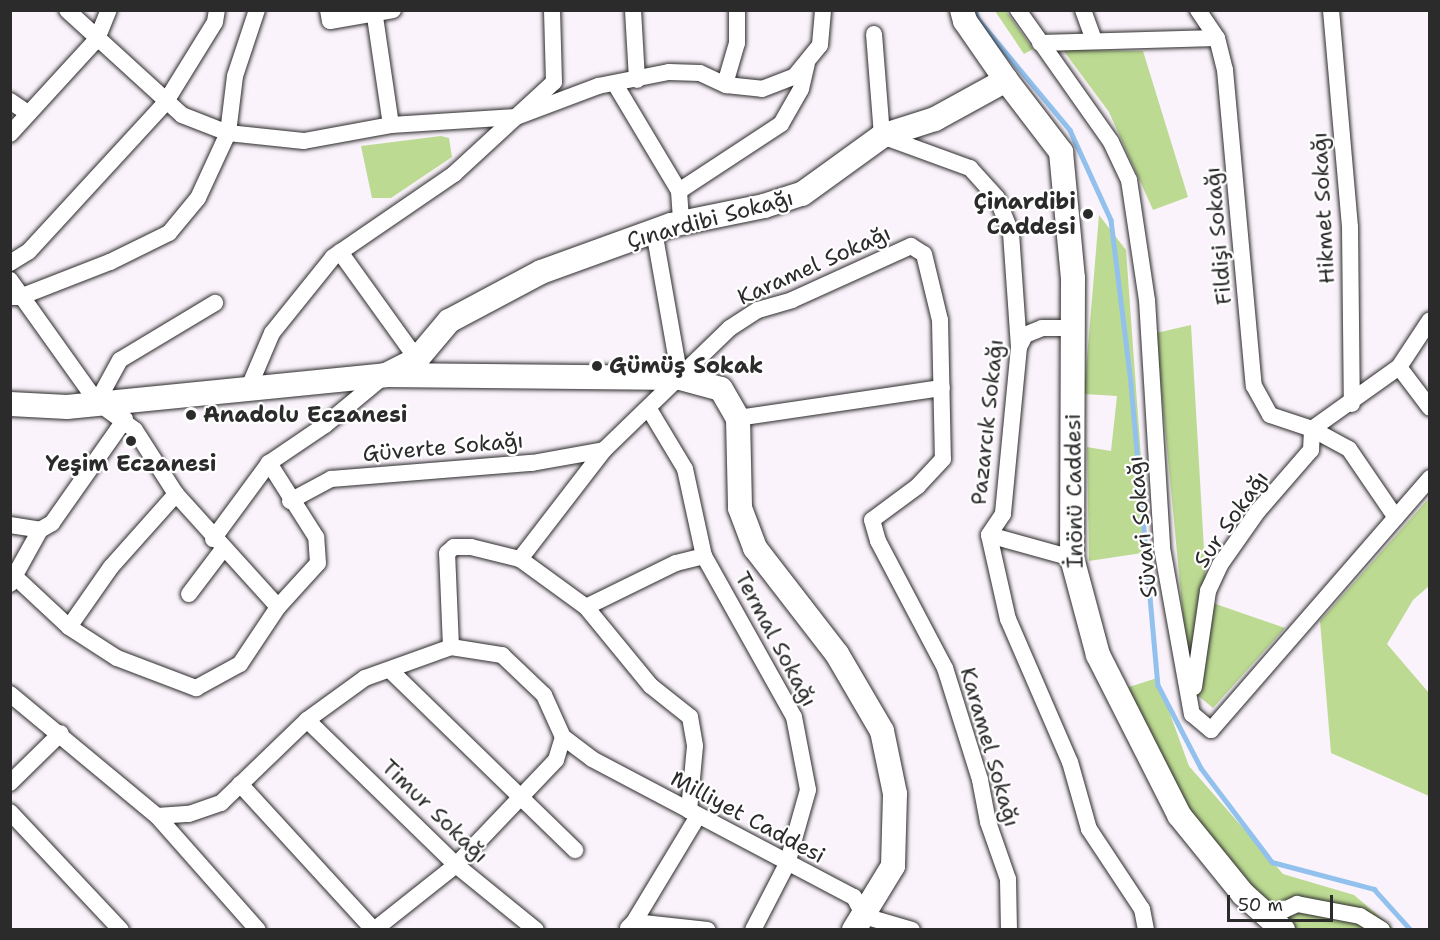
<!DOCTYPE html>
<html>
<head>
<meta charset="utf-8">
<style>
  body { margin:0 }
  #map { position:relative; width:1440px; height:940px; overflow:hidden; background:#fbf3fb; font-family:"Shantell Sans",sans-serif }
  div>[style] { position:absolute }
  [style*='--x'] { left:calc(var(--x)*1px); top:calc(var(--y)*1px); width:calc(var(--w)*1px); rotate:calc(var(--a)*1deg) }
  .green>* { inset:0; background:#bcda92 }
  .stream>* { height:4.5px; margin:-2.25px; padding:0 2.25px; transform-origin:2.25px; border-radius:2.25px; background:#92c1ed }
  .roads { filter:drop-shadow(0 0 2px #2b2b2b) drop-shadow(0 0 2px #2b2b2b) }
  .street>* { height:16px; margin:-8px; padding:0 8px; transform-origin:8px; border-radius:8px; background:#fff }
  .secondary>* { height:24px; margin:-12px; padding:0 12px; transform-origin:12px; border-radius:12px; background:#fff }
  .dots>* { width:16px; height:16px; translate:-50% -50%; box-sizing:border-box; border:3px solid #fff; border-radius:50% }
  span { translate:-50% -50%; white-space:nowrap; text-align:center; line-height:1.15; -webkit-text-stroke:4.5px #fff; paint-order:stroke }
  .poi-label { font-size:22px; color:#2b2b2b; font-weight:700 }
  .right { translate:-100% -50%; text-align:right }
  .left { translate:0 -50%; text-align:left }
  .street-label { font-size:22px; color:#2b2b2b }
  .frame { position:absolute; inset:0; border:12px solid #2b2b2b; pointer-events:none }
  .scale { position:absolute; left:1227px; top:895px; width:106px; height:27px; box-sizing:border-box; border:3px solid #2b2b2b; border-top:0; padding-left:8px; font-size:18px; line-height:21px; white-space:nowrap; color:#2b2b2b; -webkit-text-stroke:4px #fff; paint-order:stroke }
</style>
</head>
<body>
<div id="map">
  <div class="green">
    <i style="clip-path:polygon(995px 11px,1006px 11px,1033px 49px,1024px 54px)"></i>
    <i style="clip-path:polygon(1063px 50px,1143px 51px,1188px 197px,1153px 210px,1109px 112px)"></i>
    <i style="clip-path:polygon(441px 136px,449px 138px,452px 157px,391px 198px,372px 198px,361px 146px)"></i>
    <i style="clip-path:polygon(1099px 215px,1126px 250px,1141px 457px,1142px 553px,1089px 561px,1087px 447px,1111px 451px,1117px 396px,1084px 394px)"></i>
    <i style="clip-path:polygon(1191px 325px,1207px 601px,1285px 628px,1213px 708px,1190px 689px,1156px 333px)"></i>
    <i style="clip-path:polygon(1429px 498px,1429px 586px,1413px 600px,1387px 644px,1429px 693px,1429px 796px,1331px 753px,1320px 621px)"></i>
    <i style="clip-path:polygon(1157px 678px,1189px 766px,1283px 874px,1354px 895px,1394px 929px,1291px 929px,1204px 837px,1126px 688px)"></i>
  </div>
  <div class="stream">
    <i style="--x:975;--y:10;--w:9;--a:72"></i>
    <i style="--x:978;--y:19;--w:144;--a:50.3"></i>
    <i style="--x:1070;--y:130;--w:99;--a:65.5"></i>
    <i style="--x:1111;--y:220;--w:165;--a:83"></i>
    <i style="--x:1131;--y:384;--w:302;--a:84.9"></i>
    <i style="--x:1158;--y:685;--w:93;--a:62.6"></i>
    <i style="--x:1201;--y:768;--w:118;--a:52.9"></i>
    <i style="--x:1272;--y:862;--w:106;--a:14.8"></i>
    <i style="--x:1374;--y:889;--w:55;--a:47.9"></i>
  </div>
  <div class="roads">
    <div class="street">
      <i style="--x:67;--y:10;--w:156;--a:42.4"></i>
      <i style="--x:182;--y:115;--w:49;--a:21.4"></i>
      <i style="--x:228;--y:133;--w:76;--a:6"></i>
      <i style="--x:304;--y:141;--w:88;--a:-10.4"></i>
      <i style="--x:391;--y:125;--w:125;--a:-3.7"></i>
      <i style="--x:516;--y:117;--w:88;--a:-20.7"></i>
      <i style="--x:598;--y:86;--w:72;--a:-11.2"></i>
      <i style="--x:669;--y:72;--w:31;--a:2"></i>
      <i style="--x:700;--y:73;--w:29;--a:25"></i>
      <i style="--x:726;--y:85;--w:36;--a:6"></i>
      <i style="--x:762;--y:89;--w:34;--a:-21"></i>
      <i style="--x:794;--y:77;--w:41;--a:-50.9"></i>
      <i style="--x:820;--y:45;--w:35;--a:-85"></i>
      <i style="--x:328;--y:10;--w:11;--a:80"></i>
      <i style="--x:330;--y:21;--w:64;--a:-9.9"></i>
      <i style="--x:374;--y:10;--w:116;--a:81.6"></i>
      <i style="--x:633;--y:10;--w:70;--a:86.7"></i>
      <i style="--x:1018;--y:10;--w:161;--a:54.8"></i>
      <i style="--x:1111;--y:142;--w:42;--a:64.7"></i>
      <i style="--x:1129;--y:180;--w:121;--a:81.5"></i>
      <i style="--x:1147;--y:300;--w:248;--a:86.5"></i>
      <i style="--x:1162;--y:548;--w:169;--a:79.8"></i>
      <i style="--x:1192;--y:714;--w:25;--a:40"></i>
      <i style="--x:1211;--y:730;--w:334;--a:-49"></i>
      <i style="--x:1083;--y:10;--w:33;--a:70"></i>
      <i style="--x:1198;--y:10;--w:34;--a:56"></i>
      <i style="--x:1217;--y:38;--w:33;--a:76"></i>
      <i style="--x:1225;--y:70;--w:317;--a:84.8"></i>
      <i style="--x:1254;--y:386;--w:33;--a:61"></i>
      <i style="--x:1270;--y:415;--w:44;--a:18.4"></i>
      <i style="--x:1312;--y:429;--w:42;--a:28.4"></i>
      <i style="--x:1349;--y:449;--w:83;--a:55.7"></i>
      <i style="--x:1331;--y:10;--w:218;--a:85"></i>
      <i style="--x:1350;--y:227;--w:177;--a:89.4"></i>
      <i style="--x:874;--y:34;--w:102;--a:85.5"></i>
      <i style="--x:882;--y:136;--w:94;--a:20"></i>
      <i style="--x:970;--y:168;--w:40;--a:48"></i>
      <i style="--x:997;--y:198;--w:38;--a:68"></i>
      <i style="--x:1011;--y:233;--w:114;--a:86"></i>
      <i style="--x:1019;--y:347;--w:168;--a:95.5"></i>
      <i style="--x:1003;--y:514;--w:25;--a:124"></i>
      <i style="--x:989;--y:535;--w:86;--a:77.3"></i>
      <i style="--x:1008;--y:619;--w:156;--a:66.6"></i>
      <i style="--x:1070;--y:762;--w:70;--a:74.2"></i>
      <i style="--x:1089;--y:829;--w:96;--a:56.5"></i>
      <i style="--x:1142;--y:909;--w:21;--a:79"></i>
      <i style="--x:1040;--y:43;--w:177;--a:-1.6"></i>
      <i style="--x:615;--y:84;--w:125;--a:59.1"></i>
      <i style="--x:679;--y:191;--w:32;--a:86"></i>
      <i style="--x:725;--y:84;--w:43;--a:-73.7"></i>
      <i style="--x:737;--y:43;--w:33;--a:-90"></i>
      <i style="--x:10;--y:101;--w:22;--a:34"></i>
      <i style="--x:10;--y:134;--w:129;--a:-47.5"></i>
      <i style="--x:97;--y:39;--w:31;--a:-68"></i>
      <i style="--x:679;--y:191;--w:122;--a:-33.3"></i>
      <i style="--x:781;--y:124;--w:40;--a:-60.3"></i>
      <i style="--x:801;--y:89;--w:26;--a:-77"></i>
      <i style="--x:654;--y:231;--w:149;--a:80"></i>
      <i style="--x:340;--y:252;--w:132;--a:54.3"></i>
      <i style="--x:10;--y:263;--w:22;--a:-32"></i>
      <i style="--x:29;--y:251;--w:201;--a:-47.4"></i>
      <i style="--x:165;--y:103;--w:95;--a:-58.3"></i>
      <i style="--x:215;--y:22;--w:12;--a:-81"></i>
      <i style="--x:10;--y:280;--w:150;--a:54.5"></i>
      <i style="--x:97;--y:402;--w:47;--a:36.4"></i>
      <i style="--x:135;--y:430;--w:76;--a:57.4"></i>
      <i style="--x:176;--y:494;--w:152;--a:47.9"></i>
      <i style="--x:11;--y:297;--w:9;--a:0"></i>
      <i style="--x:20;--y:297;--w:97;--a:-21.3"></i>
      <i style="--x:110;--y:262;--w:66;--a:-26.2"></i>
      <i style="--x:169;--y:233;--w:45;--a:-50.4"></i>
      <i style="--x:198;--y:198;--w:72;--a:-65.2"></i>
      <i style="--x:228;--y:133;--w:57;--a:-83"></i>
      <i style="--x:235;--y:76;--w:70;--a:-71.6"></i>
      <i style="--x:1019;--y:347;--w:13;--a:-63"></i>
      <i style="--x:1025;--y:335;--w:18;--a:-22"></i>
      <i style="--x:1042;--y:328;--w:30;--a:0"></i>
      <i style="--x:1399;--y:367;--w:51;--a:52.9"></i>
      <i style="--x:249;--y:387;--w:59;--a:-66.9"></i>
      <i style="--x:272;--y:333;--w:97;--a:-51.2"></i>
      <i style="--x:333;--y:257;--w:147;--a:-34.4"></i>
      <i style="--x:454;--y:174;--w:136;--a:-42.6"></i>
      <i style="--x:554;--y:82;--w:72;--a:-91.6"></i>
      <i style="--x:97;--y:402;--w:48;--a:-61.3"></i>
      <i style="--x:120;--y:360;--w:111;--a:-31"></i>
      <i style="--x:649;--y:409;--w:70;--a:59"></i>
      <i style="--x:685;--y:469;--w:89;--a:77.7"></i>
      <i style="--x:704;--y:556;--w:184;--a:60.8"></i>
      <i style="--x:794;--y:717;--w:74;--a:79.1"></i>
      <i style="--x:808;--y:790;--w:77;--a:105.8"></i>
      <i style="--x:787;--y:864;--w:74;--a:117.3"></i>
      <i style="--x:738;--y:418;--w:206;--a:-8.4"></i>
      <i style="--x:1312;--y:429;--w:107;--a:-35.5"></i>
      <i style="--x:1399;--y:367;--w:56;--a:-56.6"></i>
      <i style="--x:290;--y:501;--w:47;--a:-28.2"></i>
      <i style="--x:331;--y:479;--w:202;--a:-4.6"></i>
      <i style="--x:532;--y:463;--w:73;--a:-10.2"></i>
      <i style="--x:10;--y:525;--w:30;--a:9"></i>
      <i style="--x:989;--y:535;--w:86;--a:15.5"></i>
      <i style="--x:213;--y:539;--w:94;--a:-53.6"></i>
      <i style="--x:269;--y:463;--w:68;--a:-34.2"></i>
      <i style="--x:325;--y:425;--w:77;--a:-39.7"></i>
      <i style="--x:520;--y:559;--w:138;--a:-52.4"></i>
      <i style="--x:604;--y:450;--w:175;--a:-44.1"></i>
      <i style="--x:730;--y:328;--w:33;--a:-33"></i>
      <i style="--x:758;--y:310;--w:35;--a:-16"></i>
      <i style="--x:792;--y:300;--w:131;--a:-24.4"></i>
      <i style="--x:911;--y:246;--w:15;--a:32"></i>
      <i style="--x:924;--y:254;--w:68;--a:76.4"></i>
      <i style="--x:940;--y:320;--w:139;--a:88.8"></i>
      <i style="--x:943;--y:459;--w:37;--a:133"></i>
      <i style="--x:918;--y:486;--w:57;--a:143.5"></i>
      <i style="--x:872;--y:520;--w:22;--a:74"></i>
      <i style="--x:878;--y:541;--w:144;--a:62.2"></i>
      <i style="--x:945;--y:668;--w:117;--a:72.6"></i>
      <i style="--x:980;--y:780;--w:43;--a:79.2"></i>
      <i style="--x:988;--y:822;--w:60;--a:70.7"></i>
      <i style="--x:1008;--y:879;--w:51;--a:88.9"></i>
      <i style="--x:10;--y:572;--w:81;--a:43"></i>
      <i style="--x:69;--y:627;--w:57;--a:32.9"></i>
      <i style="--x:117;--y:658;--w:85;--a:20.8"></i>
      <i style="--x:196;--y:688;--w:50;--a:-28.6"></i>
      <i style="--x:240;--y:664;--w:69;--a:-56.3"></i>
      <i style="--x:278;--y:607;--w:59;--a:-47.7"></i>
      <i style="--x:318;--y:563;--w:26;--a:-94"></i>
      <i style="--x:316;--y:537;--w:88;--a:-122.4"></i>
      <i style="--x:10;--y:584;--w:62;--a:-60.9"></i>
      <i style="--x:40;--y:530;--w:14;--a:-30"></i>
      <i style="--x:52;--y:523;--w:127;--a:-54.9"></i>
      <i style="--x:189;--y:594;--w:56;--a:-52.9"></i>
      <i style="--x:586;--y:607;--w:100;--a:-26.1"></i>
      <i style="--x:676;--y:563;--w:29;--a:-14"></i>
      <i style="--x:69;--y:627;--w:73;--a:-55"></i>
      <i style="--x:111;--y:567;--w:98;--a:-48.3"></i>
      <i style="--x:451;--y:647;--w:94;--a:-92.4"></i>
      <i style="--x:447;--y:553;--w:9;--a:-41"></i>
      <i style="--x:454;--y:547;--w:17;--a:0"></i>
      <i style="--x:471;--y:547;--w:50;--a:13.8"></i>
      <i style="--x:520;--y:559;--w:82;--a:36"></i>
      <i style="--x:586;--y:607;--w:102;--a:50.6"></i>
      <i style="--x:651;--y:686;--w:50;--a:38.5"></i>
      <i style="--x:690;--y:717;--w:29;--a:80"></i>
      <i style="--x:695;--y:746;--w:65;--a:95.3"></i>
      <i style="--x:391;--y:671;--w:257;--a:44.2"></i>
      <i style="--x:1194;--y:687;--w:97;--a:-81.7"></i>
      <i style="--x:1208;--y:591;--w:29;--a:-65"></i>
      <i style="--x:1220;--y:565;--w:66;--a:-54.9"></i>
      <i style="--x:1258;--y:511;--w:81;--a:-49"></i>
      <i style="--x:1311;--y:450;--w:21;--a:-87"></i>
      <i style="--x:10;--y:694;--w:191;--a:39.7"></i>
      <i style="--x:157;--y:816;--w:32;--a:-4"></i>
      <i style="--x:189;--y:814;--w:34;--a:-19"></i>
      <i style="--x:221;--y:803;--w:120;--a:-44"></i>
      <i style="--x:307;--y:720;--w:72;--a:-35.9"></i>
      <i style="--x:365;--y:678;--w:91;--a:-19.8"></i>
      <i style="--x:451;--y:647;--w:52;--a:8.9"></i>
      <i style="--x:502;--y:655;--w:58;--a:43.6"></i>
      <i style="--x:544;--y:695;--w:46;--a:65.7"></i>
      <i style="--x:563;--y:737;--w:24;--a:107"></i>
      <i style="--x:556;--y:760;--w:145;--a:133.6"></i>
      <i style="--x:456;--y:865;--w:105;--a:141.6"></i>
      <i style="--x:307;--y:720;--w:208;--a:44.2"></i>
      <i style="--x:456;--y:865;--w:103;--a:39.1"></i>
      <i style="--x:563;--y:737;--w:36;--a:37"></i>
      <i style="--x:592;--y:759;--w:296;--a:27.8"></i>
      <i style="--x:854;--y:897;--w:21;--a:62"></i>
      <i style="--x:864;--y:916;--w:50;--a:16.3"></i>
      <i style="--x:10;--y:783;--w:71;--a:-44.4"></i>
      <i style="--x:240;--y:784;--w:198;--a:47.5"></i>
      <i style="--x:10;--y:812;--w:162;--a:46.8"></i>
      <i style="--x:157;--y:816;--w:152;--a:48.5"></i>
      <i style="--x:1269;--y:917;--w:31;--a:-25"></i>
      <i style="--x:1297;--y:904;--w:64;--a:10.8"></i>
      <i style="--x:1360;--y:916;--w:26;--a:32"></i>
      <i style="--x:634;--y:922;--w:124;--a:-58.9"></i>
      <i style="--x:628;--y:928;--w:8;--a:-45"></i>
      <i style="--x:634;--y:922;--w:74;--a:6.2"></i>
    </div>
    <div class="secondary">
      <i style="--x:962;--y:10;--w:11;--a:75"></i>
      <i style="--x:965;--y:21;--w:72;--a:55.2"></i>
      <i style="--x:1006;--y:80;--w:91;--a:52.6"></i>
      <i style="--x:1061;--y:152;--w:127;--a:84.6"></i>
      <i style="--x:1073;--y:278;--w:280;--a:90.2"></i>
      <i style="--x:1072;--y:558;--w:100;--a:75"></i>
      <i style="--x:1098;--y:655;--w:179;--a:63.1"></i>
      <i style="--x:1179;--y:815;--w:102;--a:51"></i>
      <i style="--x:1243;--y:894;--w:54;--a:42"></i>
      <i style="--x:390;--y:373;--w:30;--a:-27"></i>
      <i style="--x:417;--y:359;--w:50;--a:-49.9"></i>
      <i style="--x:449;--y:321;--w:104;--a:-28"></i>
      <i style="--x:541;--y:272;--w:138;--a:-19.9"></i>
      <i style="--x:671;--y:225;--w:95;--a:-11.5"></i>
      <i style="--x:764;--y:206;--w:40;--a:-18"></i>
      <i style="--x:802;--y:194;--w:99;--a:-35.9"></i>
      <i style="--x:882;--y:136;--w:56;--a:-17.8"></i>
      <i style="--x:935;--y:119;--w:81;--a:-28.8"></i>
      <i style="--x:10;--y:404;--w:57;--a:3"></i>
      <i style="--x:67;--y:407;--w:320;--a:-5.7"></i>
      <i style="--x:385;--y:375;--w:295;--a:0.6"></i>
      <i style="--x:680;--y:378;--w:42;--a:15"></i>
      <i style="--x:721;--y:389;--w:34;--a:60"></i>
      <i style="--x:738;--y:418;--w:90;--a:88.7"></i>
      <i style="--x:740;--y:508;--w:43;--a:69.4"></i>
      <i style="--x:755;--y:548;--w:134;--a:52.3"></i>
      <i style="--x:837;--y:654;--w:89;--a:59.7"></i>
      <i style="--x:882;--y:731;--w:64;--a:78.3"></i>
      <i style="--x:895;--y:794;--w:72;--a:91.6"></i>
      <i style="--x:893;--y:866;--w:75;--a:121.4"></i>
    </div>
  </div>
  <div class="dots">
    <i style="left:1088px;top:214px;background:#2b2b2b"></i>
    <i style="left:597px;top:366px;background:#2b2b2b"></i>
    <i style="left:191px;top:415px;background:#2b2b2b"></i>
    <i style="left:131px;top:441px;background:#2b2b2b"></i>
  </div>
  <div class="poi-label">
    <span class="right" style="left:1076px;top:214px">Çinardibi<br>Caddesi</span>
    <span class="left" style="left:609px;top:366px">Gümüş Sokak</span>
    <span class="left" style="left:203px;top:415px">Anadolu Eczanesi</span>
    <span style="left:131px;top:464px">Yeşim Eczanesi</span>
  </div>
  <div class="street-label">
    <span style="left:1323px;top:208px;rotate:-93deg">Hikmet Sokağı</span>
    <span style="left:710px;top:219px;rotate:-15deg">Çınardibi Sokağı</span>
    <span style="left:1218px;top:236px;rotate:-95deg">Fildişi Sokağı</span>
    <span style="left:814px;top:265px;rotate:-24deg">Karamel Sokağı</span>
    <span style="left:987px;top:422px;rotate:-84deg">Pazarcık Sokağı</span>
    <span style="left:443px;top:447px;rotate:-5deg">Güverte Sokağı</span>
    <span style="left:1074px;top:491px;rotate:-91deg">İnönü Caddesi</span>
    <span style="left:1231px;top:519px;rotate:-55deg">Sur Sokağı</span>
    <span style="left:1142px;top:527px;rotate:-96deg">Süvari Sokağı</span>
    <span style="left:776px;top:639px;rotate:62deg">Termal Sokağı</span>
    <span style="left:990px;top:747px;rotate:74deg">Karamel Sokağı</span>
    <span style="left:435px;top:811px;rotate:44deg">Timur Sokağı</span>
    <span style="left:748px;top:817px;rotate:28deg">Milliyet Caddesi</span>
  </div>
  <div class="frame"></div>
  <div class="scale">50 m</div>
</div>
</body>
</html>
